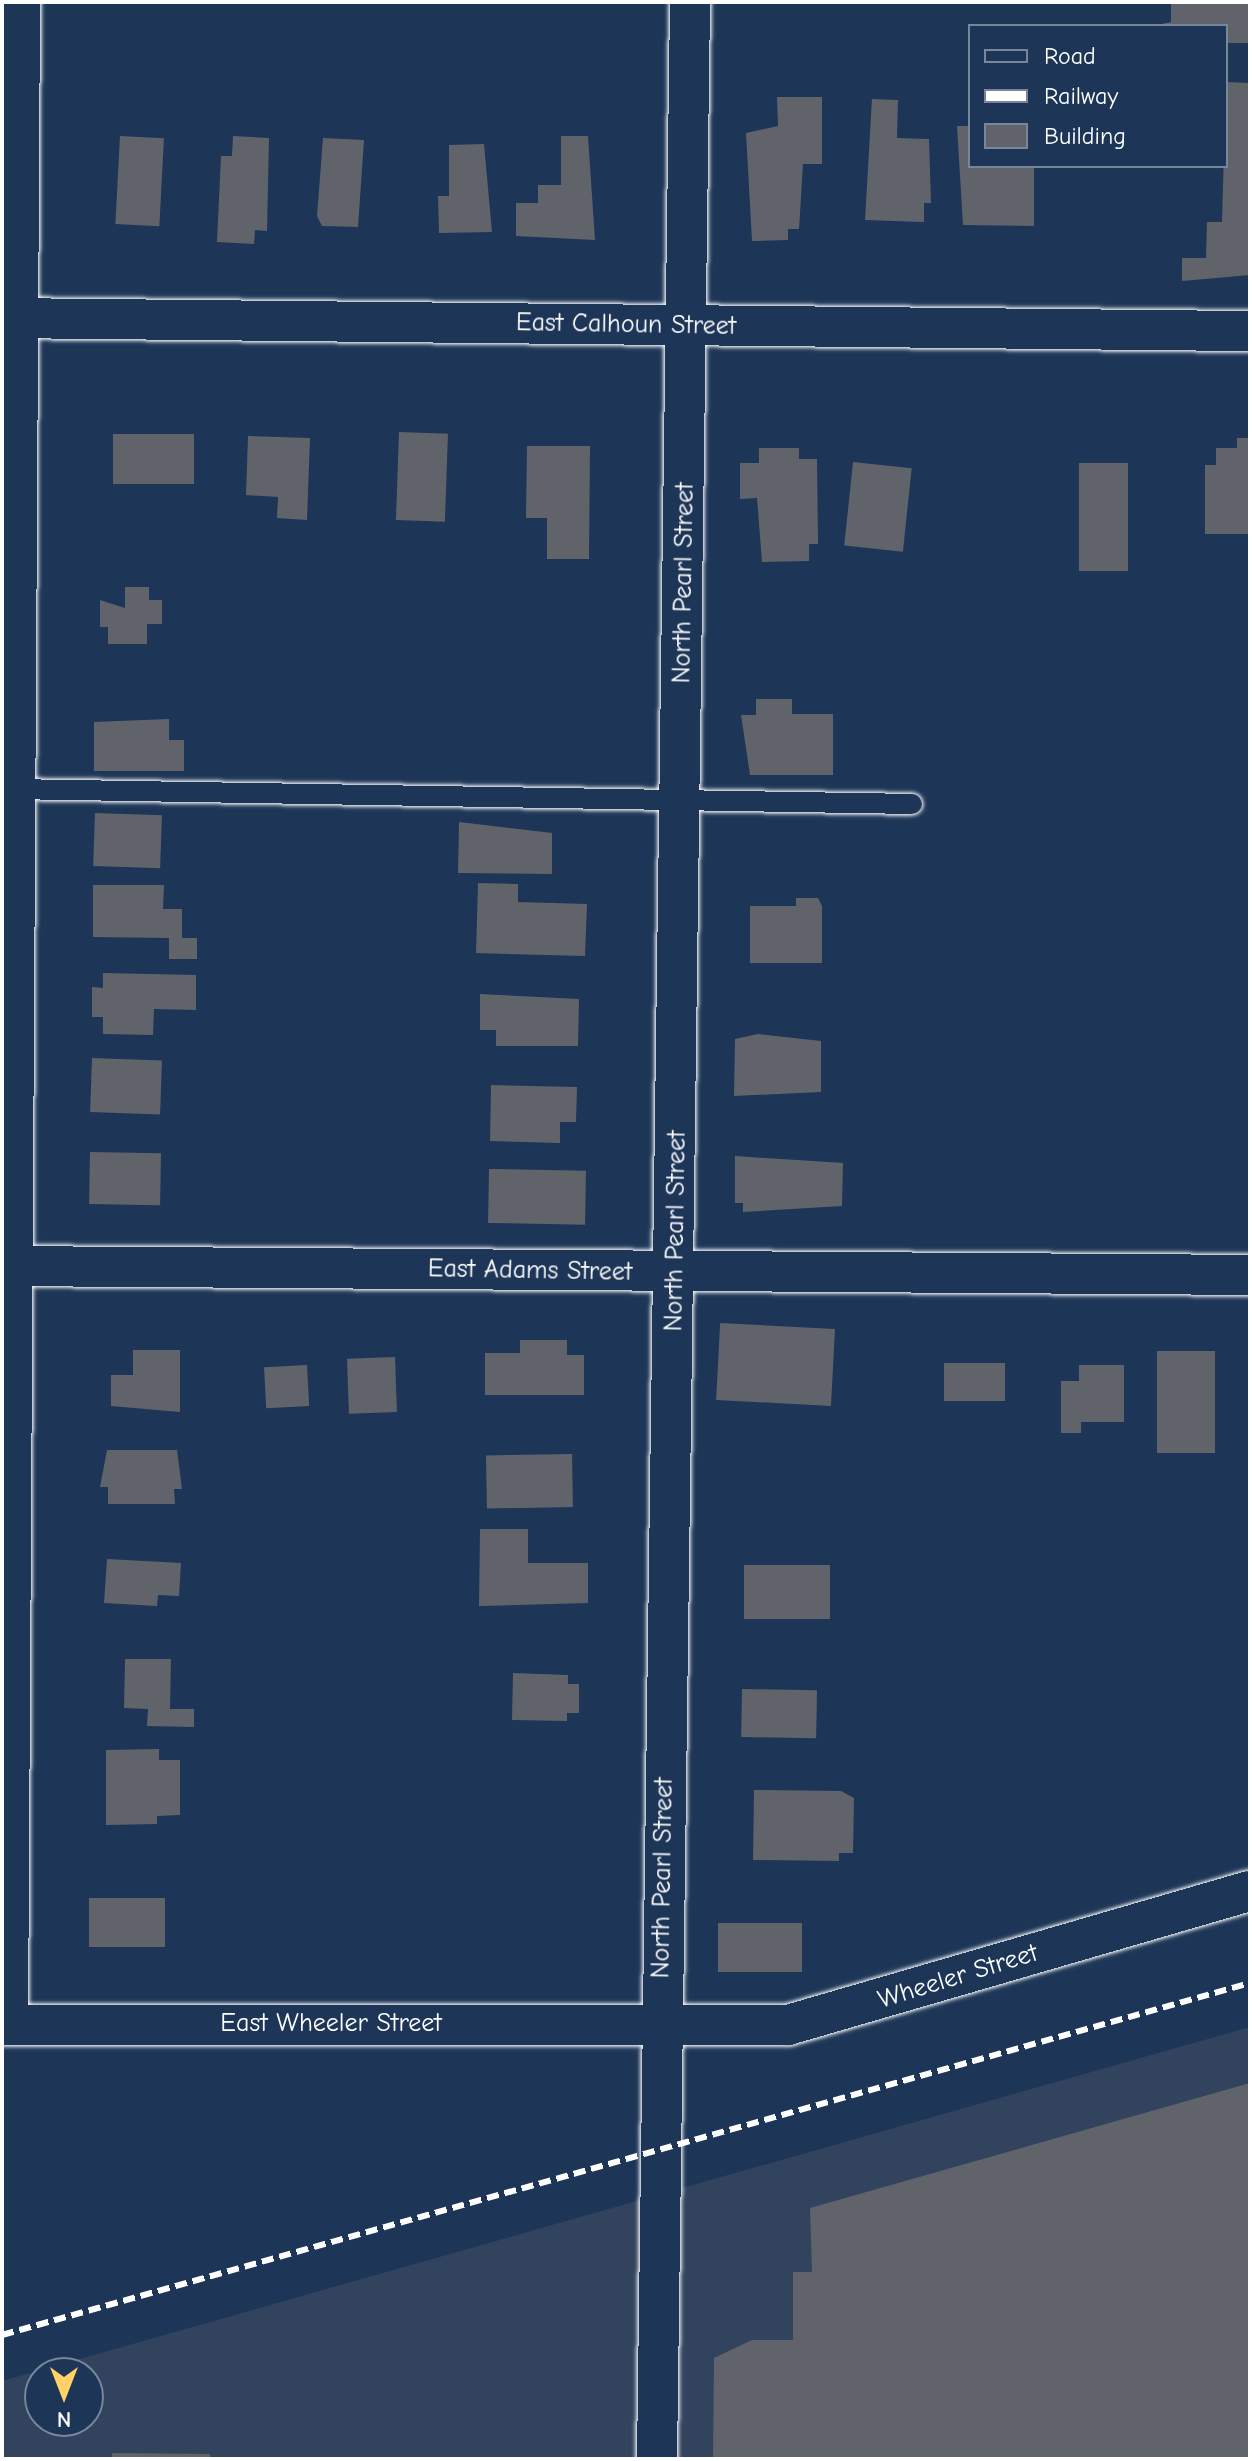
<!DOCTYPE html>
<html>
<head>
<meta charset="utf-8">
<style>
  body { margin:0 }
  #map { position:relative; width:1252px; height:2461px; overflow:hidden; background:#1d3557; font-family:"Comic Neue",sans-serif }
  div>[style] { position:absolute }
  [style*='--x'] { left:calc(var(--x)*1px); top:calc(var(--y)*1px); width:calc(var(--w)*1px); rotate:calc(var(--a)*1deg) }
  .built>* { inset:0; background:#31435d }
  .building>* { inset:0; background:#60646a; transform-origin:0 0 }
  .roads { filter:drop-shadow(0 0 2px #fff) drop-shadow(0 0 2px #fff) }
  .service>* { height:20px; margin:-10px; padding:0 10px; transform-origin:10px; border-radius:10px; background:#1d3557 }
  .minor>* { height:40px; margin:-20px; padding:0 20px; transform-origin:20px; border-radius:20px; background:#1d3557 }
  .rail>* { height:6px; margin-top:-3px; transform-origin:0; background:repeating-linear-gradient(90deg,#fff 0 12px,transparent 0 18px) }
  span { translate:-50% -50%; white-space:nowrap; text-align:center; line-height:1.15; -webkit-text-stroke:6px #1d3557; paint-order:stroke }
  .street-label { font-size:26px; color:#fff }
  .frame { position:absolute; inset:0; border:4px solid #fff; pointer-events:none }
  .legend { position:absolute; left:968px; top:24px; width:260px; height:144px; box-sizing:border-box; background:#1d3557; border:2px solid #77869a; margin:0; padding:10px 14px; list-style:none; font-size:24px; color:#fff }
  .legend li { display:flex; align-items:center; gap:16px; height:40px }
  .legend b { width:40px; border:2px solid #77869a }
  .north { position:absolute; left:24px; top:2357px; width:80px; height:80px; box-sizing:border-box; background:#1d3557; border:2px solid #77869a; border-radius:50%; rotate:180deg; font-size:22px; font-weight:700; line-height:32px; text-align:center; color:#fff }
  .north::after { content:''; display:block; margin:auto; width:28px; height:36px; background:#ffd166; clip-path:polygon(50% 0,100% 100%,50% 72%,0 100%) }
</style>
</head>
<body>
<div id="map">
  <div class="built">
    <i style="clip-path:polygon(evenodd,1250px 2027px,1250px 2459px,2px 2459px,2px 2381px,1250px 2027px,40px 2373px,88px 2373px,88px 2421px,40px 2421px,40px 2373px)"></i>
  </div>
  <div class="building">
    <i style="clip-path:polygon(1171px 2px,1250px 2px,1250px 43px,1226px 43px,1226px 26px,1153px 26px,1171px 22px)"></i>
    <i style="clip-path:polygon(1226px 82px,1250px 83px,1250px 275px,1182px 281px,1182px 258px,1206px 258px,1207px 222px,1222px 222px)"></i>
    <i style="clip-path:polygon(777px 97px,822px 97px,822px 164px,803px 164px,799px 229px,788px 229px,788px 240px,752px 241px,746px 133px,778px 126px)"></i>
    <i style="clip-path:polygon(872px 99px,898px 100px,897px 138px,929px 139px,931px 203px,924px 203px,924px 222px,865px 220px)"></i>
    <i style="clip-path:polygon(957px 126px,970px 126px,970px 166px,1034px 166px,1034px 226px,963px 225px)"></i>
    <i style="left:120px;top:136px;width:44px;height:88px;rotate:3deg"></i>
    <i style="clip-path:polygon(233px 136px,269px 138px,267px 231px,255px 230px,254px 244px,217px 242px,221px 156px,232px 156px)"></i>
    <i style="clip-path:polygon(561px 136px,588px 136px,595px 240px,516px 236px,516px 203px,538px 203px,538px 185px,561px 185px)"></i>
    <i style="clip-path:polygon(323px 138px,364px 140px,358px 227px,322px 226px,317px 216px)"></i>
    <i style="clip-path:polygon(484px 144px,492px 232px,439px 233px,438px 196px,449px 196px,449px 145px)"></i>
    <i style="left:399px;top:432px;width:49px;height:88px;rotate:2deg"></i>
    <i style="left:113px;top:434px;width:81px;height:50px"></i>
    <i style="clip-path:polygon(248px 436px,310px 438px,307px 520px,277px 518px,278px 497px,246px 495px)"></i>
    <i style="clip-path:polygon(1237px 438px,1250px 438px,1250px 534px,1205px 534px,1205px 465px,1216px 465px,1216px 448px,1237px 448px)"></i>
    <i style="clip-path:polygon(527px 446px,590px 446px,589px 559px,547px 559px,547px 518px,526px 518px)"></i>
    <i style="clip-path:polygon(759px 448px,799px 448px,799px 459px,817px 459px,818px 544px,809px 544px,809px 561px,762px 562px,757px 498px,740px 499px,740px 463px,759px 463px)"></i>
    <i style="left:853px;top:462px;width:59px;height:84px;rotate:6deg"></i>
    <i style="left:1079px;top:463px;width:49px;height:108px"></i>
    <i style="clip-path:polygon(125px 587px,149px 587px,149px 600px,162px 600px,162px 624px,147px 624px,147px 644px,108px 644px,108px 627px,100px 627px,100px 600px,125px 608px)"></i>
    <i style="clip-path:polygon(756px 699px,792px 699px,792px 714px,833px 714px,833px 775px,750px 775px,741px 715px,756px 715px)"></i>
    <i style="clip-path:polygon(169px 719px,169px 740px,184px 740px,184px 771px,94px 771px,94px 722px)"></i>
    <i style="left:95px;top:813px;width:67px;height:53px;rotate:2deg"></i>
    <i style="clip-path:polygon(459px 822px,552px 833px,552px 874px,458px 873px)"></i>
    <i style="clip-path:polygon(478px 883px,518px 884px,518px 902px,587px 904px,585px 956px,476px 953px)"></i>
    <i style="clip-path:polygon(93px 885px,164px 885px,163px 909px,182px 909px,182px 938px,197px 938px,197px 959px,169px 959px,169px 938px,93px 937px)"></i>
    <i style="clip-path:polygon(796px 898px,818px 898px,822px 906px,822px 963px,750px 963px,750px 906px,796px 906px)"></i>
    <i style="clip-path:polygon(103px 973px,196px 975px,196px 1010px,154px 1009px,153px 1035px,103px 1034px,103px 1017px,92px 1017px,92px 987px,103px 988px)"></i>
    <i style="clip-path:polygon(480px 994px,579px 999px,578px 1046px,496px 1046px,496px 1030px,480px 1030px)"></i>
    <i style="clip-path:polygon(758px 1034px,821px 1041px,821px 1092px,734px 1096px,735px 1039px)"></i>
    <i style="left:92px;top:1058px;width:70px;height:54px;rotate:2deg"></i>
    <i style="clip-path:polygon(491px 1085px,577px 1087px,576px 1122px,560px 1122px,560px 1143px,490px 1141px)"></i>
    <i style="left:90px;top:1152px;width:71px;height:52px;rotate:1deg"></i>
    <i style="clip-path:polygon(735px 1156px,843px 1163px,842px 1206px,743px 1212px,743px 1203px,735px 1203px)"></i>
    <i style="left:489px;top:1169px;width:97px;height:54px;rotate:1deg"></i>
    <i style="left:835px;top:1329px;width:77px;height:115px;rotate:93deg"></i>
    <i style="clip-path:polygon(520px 1340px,567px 1340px,567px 1355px,584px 1355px,584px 1395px,485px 1395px,485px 1353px,520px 1353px)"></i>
    <i style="clip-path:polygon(133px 1350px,180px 1350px,180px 1412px,111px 1406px,111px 1375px,133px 1375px)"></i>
    <i style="left:1157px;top:1351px;width:58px;height:102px"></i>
    <i style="left:395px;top:1357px;width:55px;height:48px;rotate:88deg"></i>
    <i style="left:944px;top:1363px;width:61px;height:38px"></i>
    <i style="left:307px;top:1365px;width:41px;height:43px;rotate:87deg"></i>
    <i style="clip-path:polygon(1079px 1365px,1124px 1365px,1124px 1422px,1081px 1422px,1081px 1433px,1061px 1433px,1061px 1381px,1079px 1381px)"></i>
    <i style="clip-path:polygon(107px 1450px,177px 1450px,182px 1489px,174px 1489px,175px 1504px,108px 1504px,108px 1487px,100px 1487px)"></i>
    <i style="left:572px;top:1454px;width:53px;height:86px;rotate:89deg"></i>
    <i style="clip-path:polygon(480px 1529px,528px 1529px,528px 1563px,588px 1563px,588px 1603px,479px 1606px)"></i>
    <i style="clip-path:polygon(107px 1559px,181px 1563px,179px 1596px,158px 1595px,157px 1606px,104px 1603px)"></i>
    <i style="left:744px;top:1565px;width:86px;height:54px"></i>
    <i style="clip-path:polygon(125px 1659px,171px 1659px,170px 1709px,194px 1709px,194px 1727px,147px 1726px,148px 1709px,124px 1708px)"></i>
    <i style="clip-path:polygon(513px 1673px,568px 1675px,568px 1684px,579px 1684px,579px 1713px,567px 1713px,567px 1721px,512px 1720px)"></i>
    <i style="left:742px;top:1689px;width:75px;height:48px;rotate:1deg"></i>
    <i style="clip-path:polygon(159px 1749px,159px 1760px,180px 1760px,180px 1815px,157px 1816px,157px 1824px,106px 1825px,106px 1750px)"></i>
    <i style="clip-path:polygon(754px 1790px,841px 1791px,854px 1798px,853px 1853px,839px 1853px,839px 1861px,753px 1860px)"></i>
    <i style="left:89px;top:1898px;width:76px;height:49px"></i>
    <i style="left:718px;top:1923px;width:84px;height:49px"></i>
    <i style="clip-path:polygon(1250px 2083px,1250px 2459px,713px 2459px,714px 2358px,752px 2340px,793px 2340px,793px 2272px,812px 2272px,810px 2208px)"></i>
    <i style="clip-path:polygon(112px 2453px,210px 2454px,210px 2459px,112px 2459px)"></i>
  </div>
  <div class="roads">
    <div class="service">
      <i style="--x:10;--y:789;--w:902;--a:0.95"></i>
    </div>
    <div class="minor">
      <i style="--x:2;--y:318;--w:1248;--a:0.6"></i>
      <i style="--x:2;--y:1266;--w:1248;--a:0.41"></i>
      <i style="--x:2;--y:2025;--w:786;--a:0"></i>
      <i style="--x:788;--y:2025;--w:481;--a:-16.2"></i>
      <i style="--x:8;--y:2025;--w:2023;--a:-89.66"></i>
      <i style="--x:657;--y:2459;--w:2457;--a:-89.23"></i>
    </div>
  </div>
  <div class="rail">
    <i style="--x:2;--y:2335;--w:1297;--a:-15.75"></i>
  </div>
  <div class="street-label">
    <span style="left:626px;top:325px;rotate:1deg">East Calhoun Street</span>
    <span style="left:684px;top:583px;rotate:-89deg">North Pearl Street</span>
    <span style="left:676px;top:1231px;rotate:-89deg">North Pearl Street</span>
    <span style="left:530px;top:1271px;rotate:1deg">East Adams Street</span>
    <span style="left:663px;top:1878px;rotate:-89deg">North Pearl Street</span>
    <span style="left:958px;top:1977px;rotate:-17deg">Wheeler Street</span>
    <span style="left:331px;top:2024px">East Wheeler Street</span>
  </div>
  <div class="frame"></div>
  <ul class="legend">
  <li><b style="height:10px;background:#1d3557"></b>Road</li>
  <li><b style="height:10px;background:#fff"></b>Railway</li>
  <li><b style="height:22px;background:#60646a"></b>Building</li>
  </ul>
  <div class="north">N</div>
</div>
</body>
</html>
